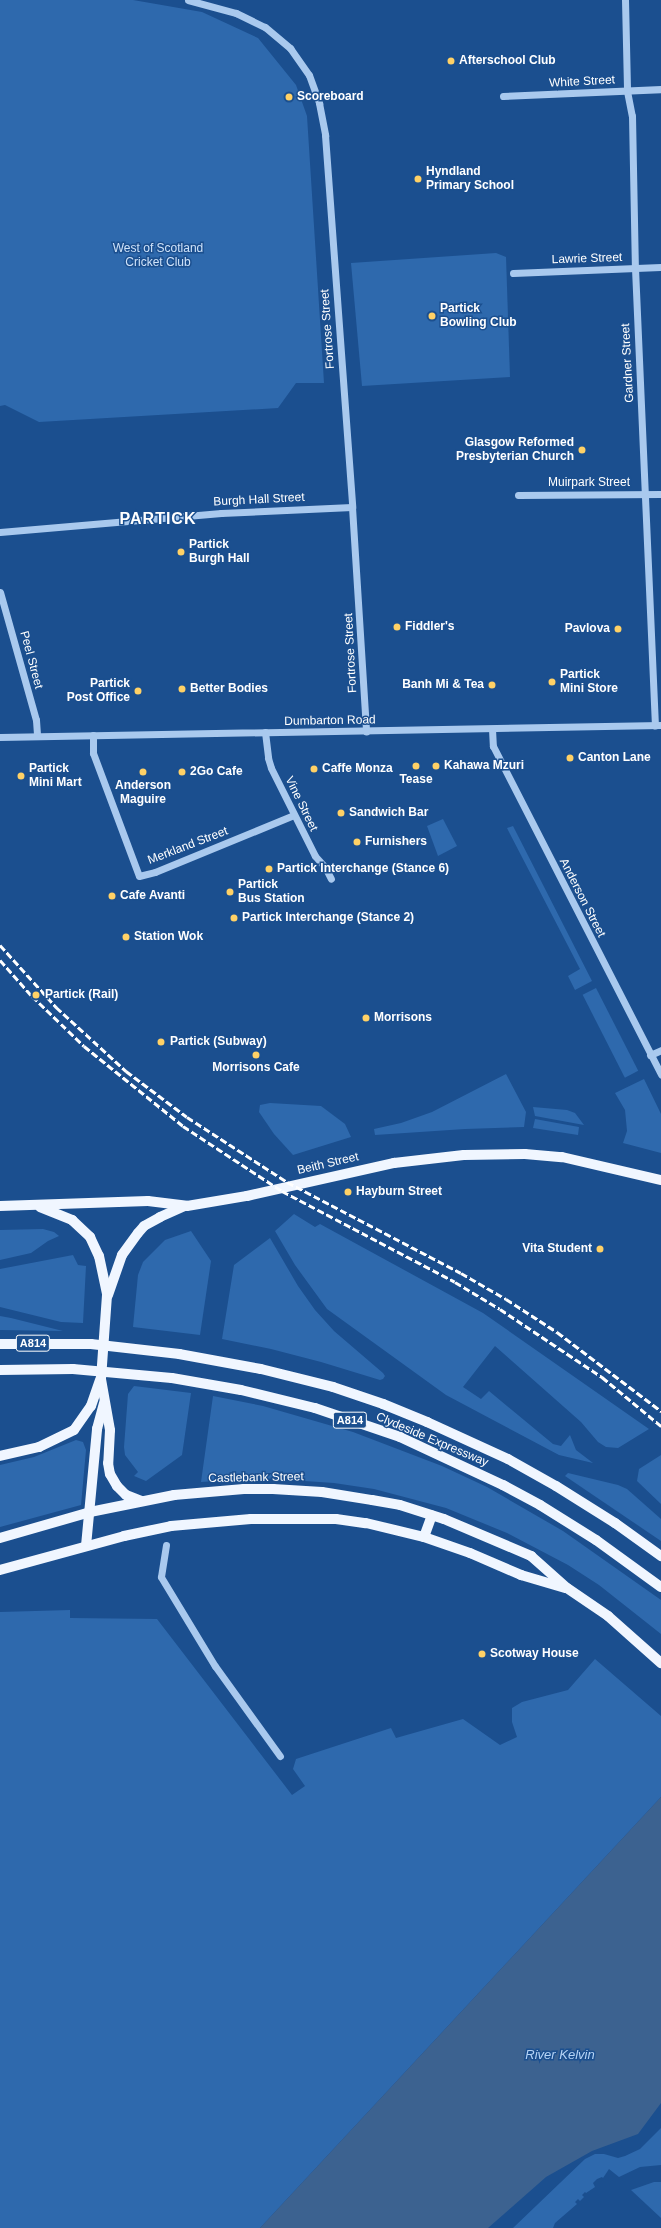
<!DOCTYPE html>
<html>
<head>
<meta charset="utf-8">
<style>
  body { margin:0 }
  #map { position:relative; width:661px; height:2228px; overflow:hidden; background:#1b4f8f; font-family:Helvetica,sans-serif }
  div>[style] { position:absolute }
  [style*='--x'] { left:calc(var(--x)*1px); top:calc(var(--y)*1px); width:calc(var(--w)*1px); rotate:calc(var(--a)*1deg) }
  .green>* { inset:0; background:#2e69ad; transform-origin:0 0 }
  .water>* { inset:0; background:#3c6290 }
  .minor>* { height:7px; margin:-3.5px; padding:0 3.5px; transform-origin:3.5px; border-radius:3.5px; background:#a9c9ee }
  .major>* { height:10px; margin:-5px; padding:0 5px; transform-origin:5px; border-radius:5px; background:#f0f6ff }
  .rail>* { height:3px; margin-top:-1.5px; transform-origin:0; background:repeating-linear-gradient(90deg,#fff 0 7px,transparent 0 10px) }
  .major-bridge>* { height:10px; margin:-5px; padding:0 5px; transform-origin:5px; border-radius:5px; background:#f0f6ff }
  .dots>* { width:11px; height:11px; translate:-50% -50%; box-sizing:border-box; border:2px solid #1b4f8f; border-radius:50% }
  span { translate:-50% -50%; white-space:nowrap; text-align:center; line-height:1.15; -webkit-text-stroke:3px #1b4f8f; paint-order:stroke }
  .shield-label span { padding:1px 3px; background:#1b4f8f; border:1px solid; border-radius:3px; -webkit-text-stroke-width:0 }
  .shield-label { font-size:11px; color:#fff; font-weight:700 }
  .poi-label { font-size:12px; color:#fff; font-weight:700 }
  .left { translate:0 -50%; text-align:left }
  .right { translate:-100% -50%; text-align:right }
  .street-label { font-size:12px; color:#fff }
  .park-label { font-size:12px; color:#cfe3fa }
  .water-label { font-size:13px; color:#b5d3f5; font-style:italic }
  .district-label { font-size:16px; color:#fff; font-weight:700; letter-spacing:1px }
</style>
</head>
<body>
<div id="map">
  <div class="green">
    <i style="clip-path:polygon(0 0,133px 0,202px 12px,258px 38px,296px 85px,307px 116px,324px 383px,296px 383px,278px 408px,39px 422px,5px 405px,0 406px)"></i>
    <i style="clip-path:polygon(496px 253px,506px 257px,510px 377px,362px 386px,351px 263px)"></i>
    <i style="clip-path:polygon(443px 819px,457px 846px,438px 856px,427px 826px)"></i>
    <i style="clip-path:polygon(513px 826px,592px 981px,575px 990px,568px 976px,580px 969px,510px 834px,507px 828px)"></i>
    <i style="left:596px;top:988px;width:93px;height:15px;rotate:63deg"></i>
    <i style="clip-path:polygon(506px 1074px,526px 1112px,524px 1127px,465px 1129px,375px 1135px,374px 1129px,401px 1123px,432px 1112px)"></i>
    <i style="clip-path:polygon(644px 1079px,661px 1114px,661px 1153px,623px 1143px,627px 1131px,625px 1110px,615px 1093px)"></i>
    <i style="clip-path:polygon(270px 1103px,321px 1106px,345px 1124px,351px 1137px,293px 1155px,274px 1134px,259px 1112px,260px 1105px)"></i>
    <i style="clip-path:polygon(533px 1107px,567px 1110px,575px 1113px,584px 1125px,535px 1116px)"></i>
    <i style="clip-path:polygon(535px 1119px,579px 1127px,578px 1135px,533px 1128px)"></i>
    <i style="clip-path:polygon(294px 1214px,315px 1227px,320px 1224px,483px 1313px,649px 1429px,618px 1448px,606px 1447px,598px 1442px,581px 1422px,495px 1346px,463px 1387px,481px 1399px,489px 1391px,553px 1444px,561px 1446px,570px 1435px,576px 1450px,593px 1463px,559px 1455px,446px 1395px,327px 1309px,295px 1265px,275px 1231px)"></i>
    <i style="clip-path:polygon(43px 1229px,54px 1232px,59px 1236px,48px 1241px,31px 1253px,0 1260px,0 1230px)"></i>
    <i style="clip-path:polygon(191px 1231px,211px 1261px,200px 1335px,133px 1327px,138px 1275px,143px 1262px,165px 1240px)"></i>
    <i style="clip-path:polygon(270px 1238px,298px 1286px,315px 1310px,334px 1331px,383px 1373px,385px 1376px,383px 1379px,380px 1380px,321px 1362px,271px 1349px,222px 1339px,234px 1265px)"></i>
    <i style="clip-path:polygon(73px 1255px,78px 1265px,86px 1266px,83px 1323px,61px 1322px,0 1307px,0 1269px)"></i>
    <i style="clip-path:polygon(0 1316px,11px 1318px,63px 1331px,0 1330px)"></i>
    <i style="clip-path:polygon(134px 1386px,191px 1393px,182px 1455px,146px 1481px,134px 1476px,138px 1472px,125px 1455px,124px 1447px,128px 1394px)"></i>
    <i style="clip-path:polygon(213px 1396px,263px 1406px,353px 1432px,442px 1466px,487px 1487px,563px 1531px,661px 1600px,661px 1634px,599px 1585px,568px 1565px,507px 1533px,446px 1508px,374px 1489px,334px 1483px,260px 1478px,201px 1482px)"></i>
    <i style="clip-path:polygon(76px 1440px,83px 1442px,86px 1450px,81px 1505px,0 1527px,0 1465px,34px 1457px)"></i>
    <i style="clip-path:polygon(661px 1455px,661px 1504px,637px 1481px,639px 1469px)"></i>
    <i style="clip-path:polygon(568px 1473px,618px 1485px,627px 1489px,661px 1519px,661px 1541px,565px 1476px)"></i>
    <i style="clip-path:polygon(70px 1610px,70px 1618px,157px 1619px,292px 1795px,305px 1786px,293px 1769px,296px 1759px,391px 1728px,396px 1738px,463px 1719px,500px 1745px,517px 1737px,512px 1722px,512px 1708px,522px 1702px,568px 1690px,595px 1659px,661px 1716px,661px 1797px,260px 2228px,0 2228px,0 1612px)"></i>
    <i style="clip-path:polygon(661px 2128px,661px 2165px,640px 2167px,619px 2177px,609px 2169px,603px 2178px,602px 2177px,597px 2179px,593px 2183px,595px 2187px,586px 2193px,585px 2192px,582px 2195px,584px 2197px,580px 2201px,578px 2199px,575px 2202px,577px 2204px,555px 2223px,553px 2228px,513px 2228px,585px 2159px,595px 2154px,604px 2154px,618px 2158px,625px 2156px,640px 2149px)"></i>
    <i style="clip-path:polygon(654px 2182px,661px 2182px,661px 2218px,631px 2190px)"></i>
  </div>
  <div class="water">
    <i style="clip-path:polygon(661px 1797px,661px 2103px,638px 2134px,592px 2151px,546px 2177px,488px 2228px,260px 2228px)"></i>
  </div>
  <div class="minor">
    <i style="--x:188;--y:0;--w:50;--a:15.2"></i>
    <i style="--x:236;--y:13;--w:32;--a:26"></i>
    <i style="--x:265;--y:27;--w:33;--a:40"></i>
    <i style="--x:290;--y:48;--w:33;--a:55"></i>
    <i style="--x:309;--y:75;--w:30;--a:70"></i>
    <i style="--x:319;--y:103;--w:33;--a:79"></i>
    <i style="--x:325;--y:135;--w:373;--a:85.8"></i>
    <i style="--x:352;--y:507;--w:225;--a:86.4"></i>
    <i style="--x:625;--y:0;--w:91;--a:88.7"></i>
    <i style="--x:627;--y:91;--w:25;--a:79"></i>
    <i style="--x:632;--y:116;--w:152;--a:88.9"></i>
    <i style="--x:635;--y:268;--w:458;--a:87.5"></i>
    <i style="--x:503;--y:96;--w:158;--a:-2.5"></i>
    <i style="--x:513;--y:273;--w:148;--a:-2.3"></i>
    <i style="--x:518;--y:495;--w:143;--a:-0.4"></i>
    <i style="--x:0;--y:532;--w:222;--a:-4.9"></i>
    <i style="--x:221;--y:513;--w:131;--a:-2.6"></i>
    <i style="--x:0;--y:592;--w:133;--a:74.3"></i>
    <i style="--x:36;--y:720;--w:16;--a:86"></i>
    <i style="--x:492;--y:729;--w:17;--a:87"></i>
    <i style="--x:493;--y:746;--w:369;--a:62.9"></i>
    <i style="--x:265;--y:732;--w:26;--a:83"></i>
    <i style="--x:268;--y:758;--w:10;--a:73"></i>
    <i style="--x:271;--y:768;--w:98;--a:63.4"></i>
    <i style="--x:315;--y:856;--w:15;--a:48"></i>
    <i style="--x:325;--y:867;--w:13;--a:63"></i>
    <i style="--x:93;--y:735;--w:18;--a:90"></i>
    <i style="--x:93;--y:753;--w:131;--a:69.5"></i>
    <i style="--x:139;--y:876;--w:16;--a:-14"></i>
    <i style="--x:155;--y:872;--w:150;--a:-22.3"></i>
    <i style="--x:0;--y:737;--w:661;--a:-1.04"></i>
    <i style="--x:650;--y:1055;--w:12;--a:-24"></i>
    <i style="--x:166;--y:1545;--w:32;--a:99"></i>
    <i style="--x:161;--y:1577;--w:104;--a:58.8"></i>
    <i style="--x:215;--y:1666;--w:111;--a:54.2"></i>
  </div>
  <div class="major">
    <i style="--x:0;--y:1206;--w:148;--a:-1.9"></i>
    <i style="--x:148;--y:1201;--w:39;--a:7"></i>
    <i style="--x:187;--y:1206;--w:61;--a:-9.5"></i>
    <i style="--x:247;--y:1196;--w:151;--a:-12.7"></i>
    <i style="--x:394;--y:1163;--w:70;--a:-6.5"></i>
    <i style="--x:464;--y:1155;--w:61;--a:-0.9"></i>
    <i style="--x:525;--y:1154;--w:37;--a:5"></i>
    <i style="--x:562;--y:1157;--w:102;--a:13.1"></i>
    <i style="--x:40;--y:1207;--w:35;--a:22"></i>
    <i style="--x:72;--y:1220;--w:25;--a:43"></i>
    <i style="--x:90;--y:1237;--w:21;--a:65"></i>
    <i style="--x:99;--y:1256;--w:40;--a:78"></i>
    <i style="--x:108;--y:1295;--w:42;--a:-70.7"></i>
    <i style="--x:122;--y:1255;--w:27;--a:-54"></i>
    <i style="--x:138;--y:1233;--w:9;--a:-49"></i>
    <i style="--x:144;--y:1226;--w:18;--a:-29"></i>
    <i style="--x:160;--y:1217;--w:27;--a:-24"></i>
    <i style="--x:0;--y:1344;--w:91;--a:0"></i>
    <i style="--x:91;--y:1344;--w:89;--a:6.5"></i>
    <i style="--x:179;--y:1354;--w:83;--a:10.4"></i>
    <i style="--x:261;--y:1369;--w:74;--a:14"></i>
    <i style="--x:333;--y:1387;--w:53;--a:18.8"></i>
    <i style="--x:383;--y:1404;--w:48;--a:22.2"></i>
    <i style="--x:427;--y:1422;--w:89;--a:24.6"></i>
    <i style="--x:508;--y:1459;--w:55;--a:29.4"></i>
    <i style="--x:556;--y:1486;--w:70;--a:32.1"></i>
    <i style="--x:615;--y:1523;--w:57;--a:35.7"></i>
    <i style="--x:0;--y:1370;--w:73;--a:-0.8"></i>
    <i style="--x:73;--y:1369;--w:99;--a:5.2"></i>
    <i style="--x:172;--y:1378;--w:70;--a:9.9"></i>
    <i style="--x:241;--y:1390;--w:76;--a:13.7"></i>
    <i style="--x:315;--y:1408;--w:90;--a:18.8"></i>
    <i style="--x:400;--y:1437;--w:114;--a:25"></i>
    <i style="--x:503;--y:1485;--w:42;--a:28.4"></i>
    <i style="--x:540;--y:1505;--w:66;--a:32"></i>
    <i style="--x:596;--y:1540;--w:80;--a:35.9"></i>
    <i style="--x:101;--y:1379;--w:52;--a:80"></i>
    <i style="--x:110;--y:1430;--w:33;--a:93"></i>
    <i style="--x:108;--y:1463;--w:11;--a:80"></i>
    <i style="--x:110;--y:1474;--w:14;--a:60"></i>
    <i style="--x:117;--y:1486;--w:13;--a:45"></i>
    <i style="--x:126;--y:1495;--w:17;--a:21"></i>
    <i style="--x:0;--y:1456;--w:40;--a:-13"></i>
    <i style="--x:39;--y:1447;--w:39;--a:-26"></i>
    <i style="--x:74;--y:1430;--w:29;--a:-55"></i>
    <i style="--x:91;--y:1406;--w:28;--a:-71"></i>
    <i style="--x:424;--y:1537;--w:23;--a:-70"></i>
    <i style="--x:0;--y:1538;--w:94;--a:-16.1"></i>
    <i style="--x:90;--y:1512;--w:86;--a:-11.4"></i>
    <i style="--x:174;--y:1495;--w:70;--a:-4.9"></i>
    <i style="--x:244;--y:1489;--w:29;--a:0"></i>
    <i style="--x:273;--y:1489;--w:49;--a:3.5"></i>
    <i style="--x:322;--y:1492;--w:51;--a:9.1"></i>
    <i style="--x:372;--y:1500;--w:28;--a:10"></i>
    <i style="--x:400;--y:1505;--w:46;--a:17.7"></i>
    <i style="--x:444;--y:1519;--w:95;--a:23"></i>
    <i style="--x:531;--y:1556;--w:48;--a:41.6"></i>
    <i style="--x:567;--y:1588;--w:50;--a:34.3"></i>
    <i style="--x:608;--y:1616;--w:71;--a:41.6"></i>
    <i style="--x:86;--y:1546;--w:118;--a:-84.6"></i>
    <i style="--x:97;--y:1429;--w:27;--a:-75"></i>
    <i style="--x:0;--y:1570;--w:129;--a:-15.3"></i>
    <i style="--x:124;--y:1536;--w:48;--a:-12"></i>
    <i style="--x:171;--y:1526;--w:80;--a:-5"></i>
    <i style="--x:251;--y:1519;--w:85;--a:0"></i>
    <i style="--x:336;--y:1519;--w:30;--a:8"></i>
    <i style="--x:366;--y:1523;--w:60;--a:13.6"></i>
    <i style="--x:424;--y:1537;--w:49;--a:19.2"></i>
    <i style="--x:470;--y:1553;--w:56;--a:23.3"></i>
    <i style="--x:521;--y:1575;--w:46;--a:16.5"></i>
  </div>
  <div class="rail">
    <i style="--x:0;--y:945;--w:84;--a:47.9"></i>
    <i style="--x:56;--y:1007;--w:95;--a:42.4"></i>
    <i style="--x:126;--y:1071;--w:76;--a:37"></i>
    <i style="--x:187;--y:1117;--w:119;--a:33"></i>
    <i style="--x:287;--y:1182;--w:196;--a:27.6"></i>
    <i style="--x:461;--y:1273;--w:52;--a:30"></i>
    <i style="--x:506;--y:1299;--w:61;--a:32.9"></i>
    <i style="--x:557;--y:1332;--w:131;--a:37.2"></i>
    <i style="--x:0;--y:960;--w:48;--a:48.4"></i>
    <i style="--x:32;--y:996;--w:72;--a:43.9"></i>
    <i style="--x:84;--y:1046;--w:127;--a:38.9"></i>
    <i style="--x:183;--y:1126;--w:118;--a:33.3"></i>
    <i style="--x:282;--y:1191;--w:195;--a:27.7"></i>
    <i style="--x:455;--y:1282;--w:52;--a:31"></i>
    <i style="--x:500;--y:1309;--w:123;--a:33.7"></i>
    <i style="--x:602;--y:1377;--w:77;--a:39.7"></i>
  </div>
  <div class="major-bridge">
    <i style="--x:101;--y:1379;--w:84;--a:-85.9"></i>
  </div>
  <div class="dots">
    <i style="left:451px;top:61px;background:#ffd166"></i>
    <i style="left:289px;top:97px;background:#ffd166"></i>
    <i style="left:418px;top:179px;background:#ffd166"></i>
    <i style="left:432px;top:316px;background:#ffd166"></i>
    <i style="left:582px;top:450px;background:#ffd166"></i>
    <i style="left:181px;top:552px;background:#ffd166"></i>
    <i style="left:397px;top:627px;background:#ffd166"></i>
    <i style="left:618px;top:629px;background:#ffd166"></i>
    <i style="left:552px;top:682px;background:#ffd166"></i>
    <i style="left:492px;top:685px;background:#ffd166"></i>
    <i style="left:182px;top:689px;background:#ffd166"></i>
    <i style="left:138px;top:691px;background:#ffd166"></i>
    <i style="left:570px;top:758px;background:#ffd166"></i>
    <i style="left:416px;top:766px;background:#ffd166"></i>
    <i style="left:436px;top:766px;background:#ffd166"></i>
    <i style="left:314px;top:769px;background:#ffd166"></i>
    <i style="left:143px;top:772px;background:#ffd166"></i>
    <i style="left:182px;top:772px;background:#ffd166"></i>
    <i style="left:21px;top:776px;background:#ffd166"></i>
    <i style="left:341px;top:813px;background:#ffd166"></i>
    <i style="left:357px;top:842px;background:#ffd166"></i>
    <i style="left:269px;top:869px;background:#ffd166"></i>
    <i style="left:230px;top:892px;background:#ffd166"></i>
    <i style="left:112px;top:896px;background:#ffd166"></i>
    <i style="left:234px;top:918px;background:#ffd166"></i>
    <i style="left:126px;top:937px;background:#ffd166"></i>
    <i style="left:36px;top:995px;background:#ffd166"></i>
    <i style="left:366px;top:1018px;background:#ffd166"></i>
    <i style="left:161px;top:1042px;background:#ffd166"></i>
    <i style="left:256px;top:1055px;background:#ffd166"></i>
    <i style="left:348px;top:1192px;background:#ffd166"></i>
    <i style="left:600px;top:1249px;background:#ffd166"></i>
    <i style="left:482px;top:1654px;background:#ffd166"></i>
  </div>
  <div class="shield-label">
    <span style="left:33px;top:1343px">A814</span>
    <span style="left:350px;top:1420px">A814</span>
  </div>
  <div class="poi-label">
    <span class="left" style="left:459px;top:61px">Afterschool Club</span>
    <span class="left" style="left:297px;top:97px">Scoreboard</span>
    <span class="left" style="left:426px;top:179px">Hyndland<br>Primary School</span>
    <span class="left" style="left:440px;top:316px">Partick<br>Bowling Club</span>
    <span class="right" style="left:574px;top:450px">Glasgow Reformed<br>Presbyterian Church</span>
    <span class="left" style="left:189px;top:552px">Partick<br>Burgh Hall</span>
    <span class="left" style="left:405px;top:627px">Fiddler's</span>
    <span class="right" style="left:610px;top:629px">Pavlova</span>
    <span class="left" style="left:560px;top:682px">Partick<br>Mini Store</span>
    <span class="right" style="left:130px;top:691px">Partick<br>Post Office</span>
    <span class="right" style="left:484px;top:685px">Banh Mi &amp; Tea</span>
    <span class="left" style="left:190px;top:689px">Better Bodies</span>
    <span class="left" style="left:578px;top:758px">Canton Lane</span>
    <span class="left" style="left:444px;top:766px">Kahawa Mzuri</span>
    <span class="left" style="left:29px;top:776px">Partick<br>Mini Mart</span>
    <span class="left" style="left:322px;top:769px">Caffe Monza</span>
    <span class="left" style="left:190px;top:772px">2Go Cafe</span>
    <span style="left:416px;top:780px">Tease</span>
    <span style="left:143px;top:793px">Anderson<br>Maguire</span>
    <span class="left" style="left:349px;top:813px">Sandwich Bar</span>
    <span class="left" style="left:365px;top:842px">Furnishers</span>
    <span class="left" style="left:277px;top:869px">Partick Interchange (Stance 6)</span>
    <span class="left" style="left:238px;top:892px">Partick<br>Bus Station</span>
    <span class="left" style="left:120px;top:896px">Cafe Avanti</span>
    <span class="left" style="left:242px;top:918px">Partick Interchange (Stance 2)</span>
    <span class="left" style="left:134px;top:937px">Station Wok</span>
    <span class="left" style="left:45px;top:995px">Partick (Rail)</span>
    <span class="left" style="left:374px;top:1018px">Morrisons</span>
    <span class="left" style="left:170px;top:1042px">Partick (Subway)</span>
    <span style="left:256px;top:1068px">Morrisons Cafe</span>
    <span class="left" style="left:356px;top:1192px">Hayburn Street</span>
    <span class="right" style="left:592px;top:1249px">Vita Student</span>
    <span class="left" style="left:490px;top:1654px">Scotway House</span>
  </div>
  <div class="street-label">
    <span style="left:582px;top:82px;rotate:-3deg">White Street</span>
    <span style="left:587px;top:259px;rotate:-2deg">Lawrie Street</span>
    <span style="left:328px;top:329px;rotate:-94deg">Fortrose Street</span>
    <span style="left:628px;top:363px;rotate:-93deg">Gardner Street</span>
    <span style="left:589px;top:483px">Muirpark Street</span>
    <span style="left:259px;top:500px;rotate:-3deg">Burgh Hall Street</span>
    <span style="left:351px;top:653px;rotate:-93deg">Fortrose Street</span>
    <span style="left:31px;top:660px;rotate:75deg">Peel Street</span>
    <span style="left:330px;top:721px;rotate:-1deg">Dumbarton Road</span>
    <span style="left:301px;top:804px;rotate:64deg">Vine Street</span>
    <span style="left:188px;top:846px;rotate:-21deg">Merkland Street</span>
    <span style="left:582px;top:898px;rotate:63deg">Anderson Street</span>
    <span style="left:328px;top:1164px;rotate:-13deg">Beith Street</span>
    <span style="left:432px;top:1440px;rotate:23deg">Clydeside Expressway</span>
    <span style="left:256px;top:1478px;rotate:-1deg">Castlebank Street</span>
  </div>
  <div class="park-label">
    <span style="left:158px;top:256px">West of Scotland<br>Cricket Club</span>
  </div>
  <div class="water-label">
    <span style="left:560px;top:2055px">River Kelvin</span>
  </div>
  <div class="district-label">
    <span style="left:158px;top:519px">PARTICK</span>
  </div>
</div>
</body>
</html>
